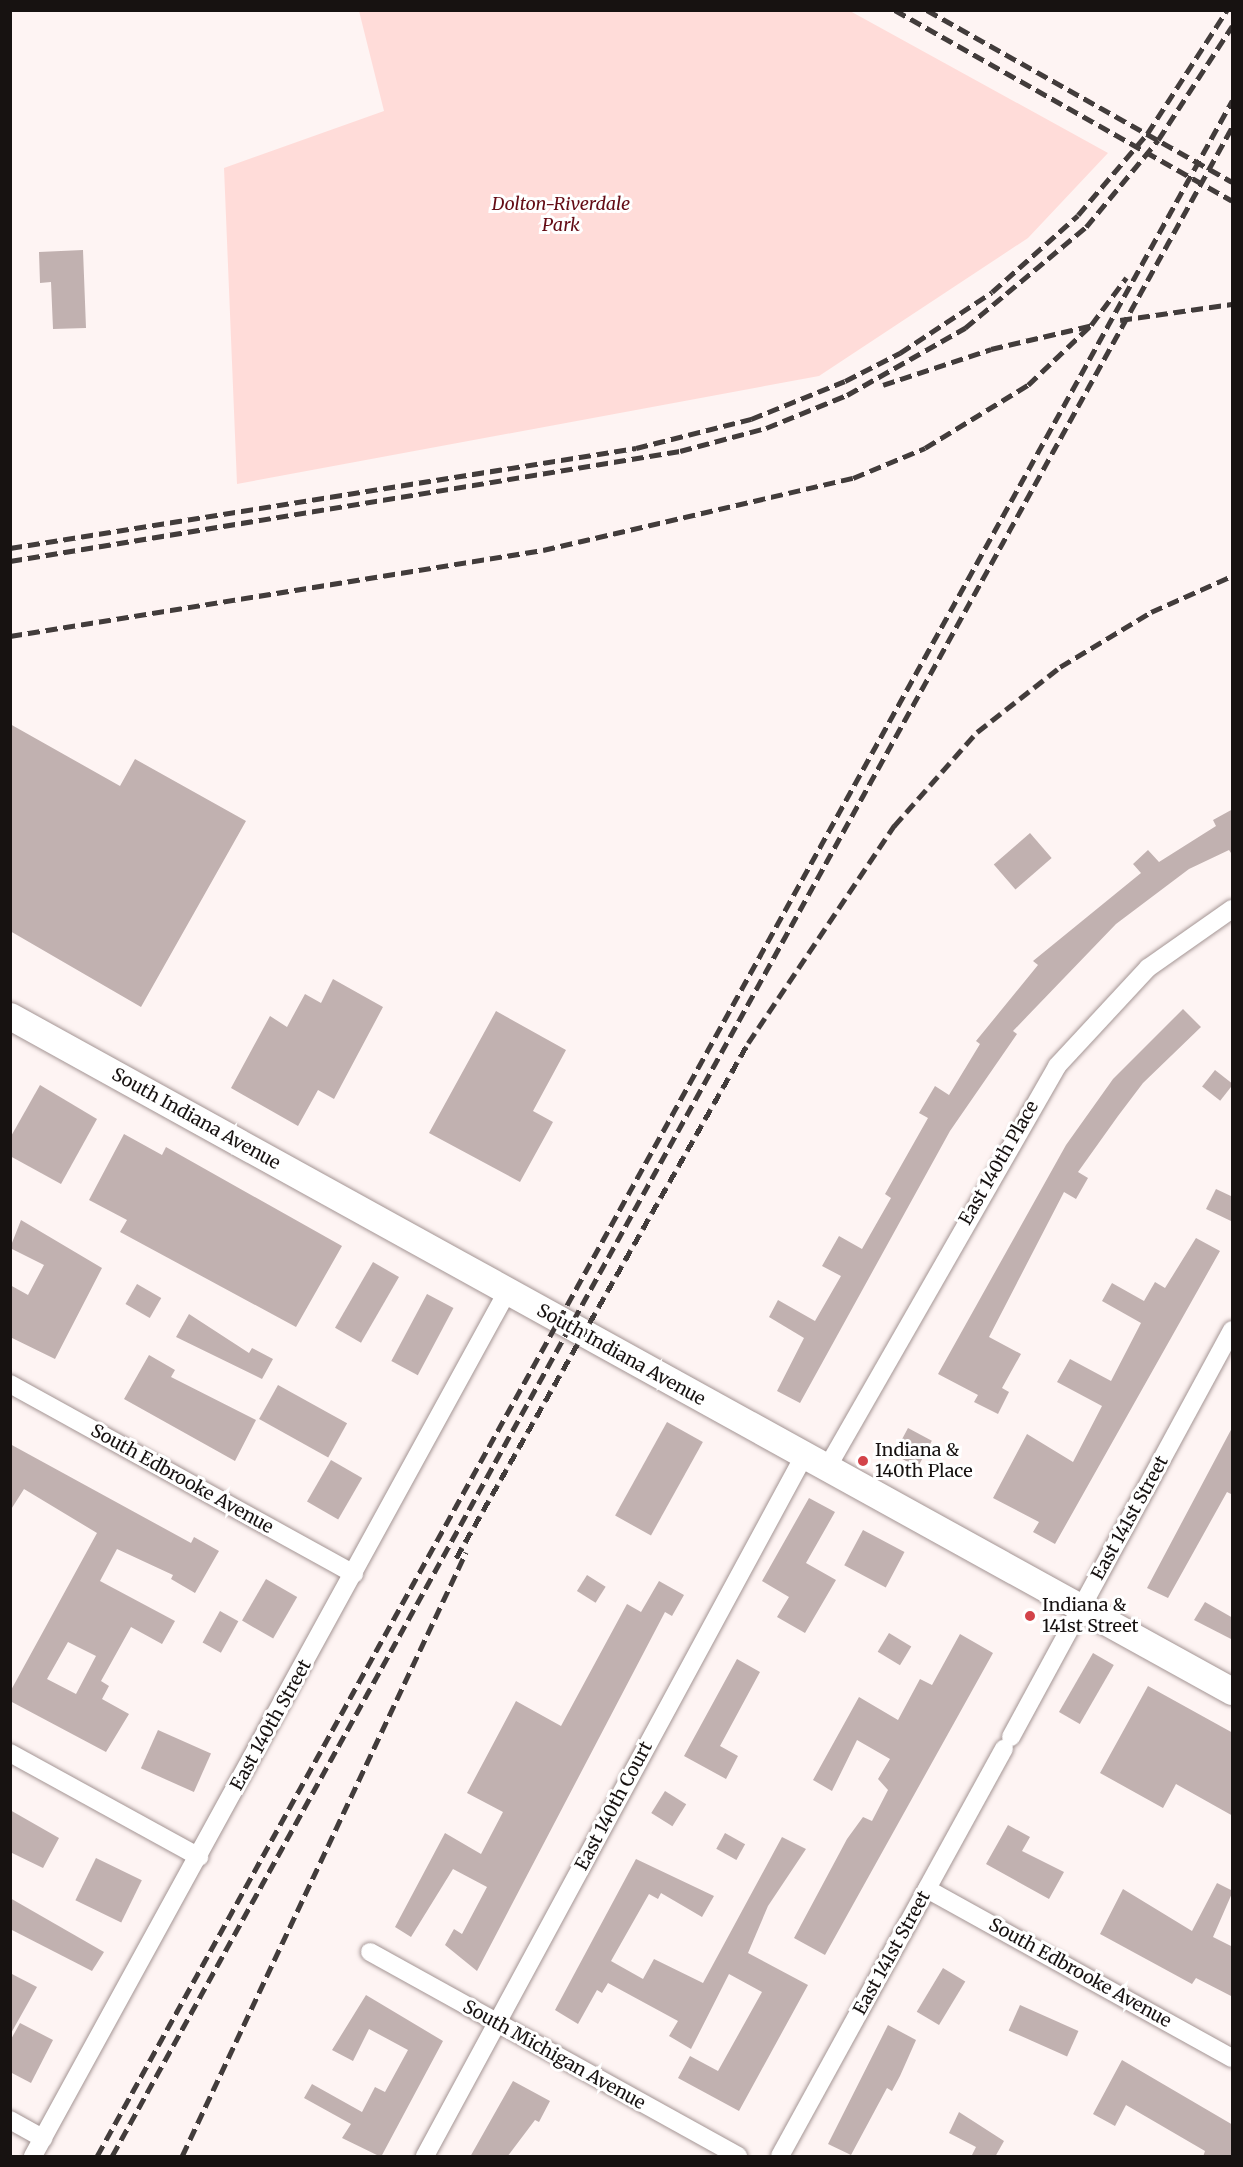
<!DOCTYPE html>
<html>
<head>
<meta charset="utf-8">
<style>
  body { margin:0 }
  #map { position:relative; width:1243px; height:2167px; overflow:hidden; background:#fef4f3; font-family:Merriweather,serif }
  div>[style] { position:absolute }
  [style*='--x'] { left:calc(var(--x)*1px); top:calc(var(--y)*1px); width:calc(var(--w)*1px); rotate:calc(var(--a)*1deg) }
  .green>* { inset:0; background:#ffdcd9 }
  .building>* { inset:0; background:#c1b1b0; transform-origin:0 0 }
  .roads { filter:drop-shadow(0 0 2px #a49594) drop-shadow(0 0 2px #a49594) }
  .minor>* { height:18px; margin:-9px; padding:0 9px; transform-origin:9px; border-radius:9px; background:#fff }
  .secondary>* { height:27px; margin:-13.5px; padding:0 13.5px; transform-origin:13.5px; border-radius:13.5px; background:#fff }
  .rail>* { height:4.5px; margin-top:-2.25px; transform-origin:0; background:repeating-linear-gradient(90deg,#423c3b 0 12px,transparent 0 18px) }
  .dots>* { width:16px; height:16px; translate:-50% -50%; box-sizing:border-box; border:3px solid #fff; border-radius:50% }
  span { translate:-50% -50%; white-space:nowrap; text-align:center; line-height:1.15; -webkit-text-stroke:6px #fff; paint-order:stroke }
  .park-label { font-size:18px; color:#640c15; font-style:italic }
  .street-label { font-size:18px; color:#171211 }
  .poi-label { font-size:18px; color:#171211 }
  .left { translate:0 -50%; text-align:left }
  .frame { position:absolute; inset:0; border:12px solid #171211; pointer-events:none }
</style>
</head>
<body>
<div id="map">
  <div class="green">
    <i style="clip-path:polygon(359px 11px,850px 11px,1108px 153px,1028px 238px,819px 376px,237px 484px,224px 168px,384px 111px)"></i>
  </div>
  <div class="building">
    <i style="clip-path:polygon(83px 250px,86px 328px,53px 329px,51px 282px,40px 283px,39px 252px)"></i>
    <i style="clip-path:polygon(10px 724px,120px 786px,135px 759px,246px 821px,141px 1007px,10px 931px)"></i>
    <i style="clip-path:polygon(1233px 809px,1233px 856px,1229px 850px,1189px 869px,1116px 924px,1013px 1031px,1017px 1034px,950px 1131px,800px 1403px,777px 1391px,804px 1338px,769px 1317px,778px 1300px,815px 1321px,841px 1276px,822px 1266px,839px 1236px,862px 1249px,891px 1198px,885px 1194px,928px 1118px,919px 1113px,935px 1086px,949px 1095px,980px 1044px,976px 1041px,1038px 965px,1033px 961px,1141px 873px,1133px 864px,1148px 850px,1159px 862px,1216px 826px,1213px 820px)"></i>
    <i style="left:1030px;top:833px;width:33px;height:48px;rotate:49deg"></i>
    <i style="clip-path:polygon(333px 979px,383px 1007px,334px 1099px,318px 1090px,298px 1126px,231px 1088px,270px 1016px,287px 1027px,305px 994px,321px 1003px)"></i>
    <i style="clip-path:polygon(1183px 1009px,1201px 1027px,1143px 1083px,1118px 1116px,1078px 1172px,1088px 1178px,1076px 1199px,1064px 1192px,989px 1337px,1021px 1354px,1002px 1388px,1009px 1392px,998px 1414px,974px 1402px,978px 1395px,938px 1374px,1066px 1145px,1113px 1079px)"></i>
    <i style="clip-path:polygon(496px 1011px,566px 1050px,533px 1111px,553px 1122px,520px 1182px,429px 1133px)"></i>
    <i style="left:1215px;top:1070px;width:23px;height:21px;rotate:38deg"></i>
    <i style="clip-path:polygon(40px 1085px,97px 1119px,61px 1184px,10px 1156px,10px 1138px)"></i>
    <i style="clip-path:polygon(124px 1134px,162px 1155px,166px 1147px,342px 1246px,296px 1327px,120px 1232px,127px 1220px,89px 1200px)"></i>
    <i style="clip-path:polygon(1216px 1189px,1233px 1197px,1233px 1222px,1206px 1209px)"></i>
    <i style="clip-path:polygon(21px 1220px,102px 1268px,55px 1359px,10px 1337px,10px 1285px,28px 1295px,44px 1265px,10px 1248px)"></i>
    <i style="clip-path:polygon(1196px 1238px,1220px 1251px,1055px 1544px,1033px 1532px,1039px 1522px,993px 1498px,1027px 1434px,1073px 1462px,1102px 1406px,1057px 1382px,1070px 1359px,1111px 1381px,1141px 1323px,1102px 1301px,1112px 1283px,1144px 1301px,1155px 1282px,1165px 1288px)"></i>
    <i style="left:373px;top:1262px;width:30px;height:76px;rotate:30deg"></i>
    <i style="left:137px;top:1284px;width:28px;height:23px;rotate:30deg"></i>
    <i style="left:427px;top:1294px;width:30px;height:76px;rotate:28deg"></i>
    <i style="clip-path:polygon(189px 1314px,249px 1353px,252px 1348px,273px 1359px,262px 1379px,176px 1337px)"></i>
    <i style="clip-path:polygon(149px 1355px,175px 1370px,171px 1377px,256px 1420px,235px 1461px,124px 1399px)"></i>
    <i style="left:278px;top:1385px;width:79px;height:39px;rotate:29deg"></i>
    <i style="left:667px;top:1422px;width:41px;height:107px;rotate:29deg"></i>
    <i style="clip-path:polygon(1233px 1426px,1233px 1495px,1227px 1492px,1168px 1598px,1147px 1588px)"></i>
    <i style="left:908px;top:1428px;width:27px;height:30px;rotate:28deg"></i>
    <i style="clip-path:polygon(evenodd,10px 1444px,191px 1543px,194px 1537px,219px 1551px,195px 1593px,171px 1579px,173px 1575px,117px 1549px,100px 1581px,175px 1621px,162px 1644px,131px 1627px,101px 1681px,109px 1686px,102px 1699px,129px 1714px,106px 1752px,10px 1701px,10px 1692px,97px 1533px,24px 1489px,10px 1511px,10px 1444px,68px 1642px,96px 1656px,76px 1694px,47px 1679px,68px 1642px)"></i>
    <i style="left:331px;top:1460px;width:36px;height:48px;rotate:30deg"></i>
    <i style="clip-path:polygon(809px 1498px,835px 1512px,806px 1563px,836px 1580px,805px 1633px,777px 1617px,789px 1597px,762px 1581px)"></i>
    <i style="left:863px;top:1530px;width:47px;height:40px;rotate:28deg"></i>
    <i style="left:587px;top:1575px;width:22px;height:19px;rotate:32deg"></i>
    <i style="left:266px;top:1579px;width:36px;height:48px;rotate:30deg"></i>
    <i style="clip-path:polygon(659px 1581px,684px 1595px,672px 1616px,665px 1612px,477px 1971px,445px 1945px,454px 1929px,462px 1934px,487px 1887px,453px 1869px,411px 1937px,395px 1927px,445px 1833px,481px 1854px,503px 1812px,467px 1793px,516px 1701px,561px 1726px,627px 1604px,641px 1612px)"></i>
    <i style="clip-path:polygon(1205px 1602px,1233px 1618px,1233px 1640px,1194px 1620px)"></i>
    <i style="left:220px;top:1611px;width:21px;height:36px;rotate:29deg"></i>
    <i style="left:889px;top:1633px;width:26px;height:22px;rotate:31deg"></i>
    <i style="clip-path:polygon(960px 1634px,993px 1653px,825px 1955px,794px 1938px,847px 1839px,863px 1817px,872px 1821px,888px 1790px,878px 1779px,890px 1759px,857px 1740px,832px 1791px,813px 1780px,859px 1697px,898px 1720px,920px 1679px,932px 1685px)"></i>
    <i style="left:1093px;top:1653px;width:24px;height:68px;rotate:30deg"></i>
    <i style="clip-path:polygon(737px 1659px,760px 1672px,720px 1746px,738px 1756px,726px 1779px,684px 1756px)"></i>
    <i style="clip-path:polygon(1148px 1686px,1233px 1733px,1233px 1816px,1176px 1784px,1163px 1808px,1100px 1773px)"></i>
    <i style="left:158px;top:1730px;width:58px;height:42px;rotate:24deg"></i>
    <i style="left:665px;top:1791px;width:25px;height:26px;rotate:32deg"></i>
    <i style="clip-path:polygon(10px 1810px,59px 1838px,43px 1868px,10px 1852px)"></i>
    <i style="clip-path:polygon(1008px 1825px,1030px 1837px,1022px 1851px,1064px 1872px,1049px 1899px,986px 1864px)"></i>
    <i style="left:725px;top:1833px;width:23px;height:18px;rotate:29deg"></i>
    <i style="clip-path:polygon(782px 1837px,806px 1849px,768px 1906px,748px 1953px,808px 1985px,739px 2111px,678px 2078px,690px 2056px,718px 2071px,762px 1992px,729px 1974px,691px 2049px,669px 2036px,678px 2021px,608px 1983px,602px 1993px,597px 1990px,578px 2024px,555px 2010px,636px 1859px,714px 1896px,702px 1917px,661px 1893px,658px 1899px,649px 1894px,611px 1961px,643px 1979px,654px 1959px,703px 1983px)"></i>
    <i style="left:96px;top:1858px;width:51px;height:47px;rotate:26deg"></i>
    <i style="clip-path:polygon(1217px 1883px,1233px 1891px,1213px 1937px,1233px 1947px,1233px 1997px,1196px 1978px,1192px 1984px,1100px 1934px,1123px 1889px,1192px 1931px)"></i>
    <i style="clip-path:polygon(10px 1898px,104px 1952px,92px 1971px,10px 1929px)"></i>
    <i style="left:943px;top:1968px;width:26px;height:51px;rotate:31deg"></i>
    <i style="clip-path:polygon(10px 1973px,37px 1987px,10px 2035px)"></i>
    <i style="clip-path:polygon(366px 1995px,443px 2041px,381px 2157px,342px 2138px,351px 2124px,304px 2098px,312px 2084px,362px 2112px,375px 2087px,385px 2092px,408px 2050px,369px 2029px,353px 2061px,332px 2050px)"></i>
    <i style="left:1020px;top:2005px;width:64px;height:28px;rotate:24deg"></i>
    <i style="clip-path:polygon(20px 2023px,53px 2040px,31px 2083px,10px 2072px,10px 2041px)"></i>
    <i style="clip-path:polygon(888px 2025px,916px 2040px,900px 2076px,892px 2091px,887px 2088px,851px 2155px,828px 2144px)"></i>
    <i style="clip-path:polygon(1122px 2060px,1233px 2125px,1233px 2157px,1203px 2157px,1205px 2151px,1126px 2105px,1115px 2126px,1093px 2114px)"></i>
    <i style="clip-path:polygon(513px 2081px,550px 2101px,539px 2122px,535px 2120px,507px 2157px,470px 2157px)"></i>
    <i style="clip-path:polygon(959px 2112px,1004px 2141px,995px 2157px,971px 2157px,976px 2147px,949px 2133px)"></i>
  </div>
  <div class="roads">
    <div class="minor">
      <i style="--x:10;--y:1384;--w:393;--a:28.9"></i>
      <i style="--x:827;--y:1468;--w:463;--a:-60.2"></i>
      <i style="--x:1057;--y:1066;--w:134;--a:-47.1"></i>
      <i style="--x:1148;--y:968;--w:103;--a:-35.1"></i>
      <i style="--x:1011;--y:1737;--w:463;--a:-61.5"></i>
      <i style="--x:10;--y:1753;--w:216;--a:28.8"></i>
      <i style="--x:927;--y:1889;--w:349;--a:29"></i>
      <i style="--x:370;--y:1952;--w:421;--a:29"></i>
      <i style="--x:10;--y:2120;--w:38;--a:29"></i>
      <i style="--x:33;--y:2156;--w:985;--a:-61.25"></i>
      <i style="--x:425;--y:2156;--w:796;--a:-61.57"></i>
      <i style="--x:780;--y:2156;--w:465;--a:-61.2"></i>
    </div>
    <div class="secondary">
      <i style="--x:10;--y:1016;--w:1396;--a:28.92"></i>
    </div>
  </div>
  <div class="rail">
    <i style="--x:895;--y:10;--w:387;--a:29.5"></i>
    <i style="--x:927;--y:10;--w:350;--a:29.4"></i>
    <i style="--x:1120;--y:320;--w:113;--a:-8.1"></i>
    <i style="--x:883;--y:385;--w:114;--a:-18.4"></i>
    <i style="--x:991;--y:349;--w:105;--a:-13.2"></i>
    <i style="--x:10;--y:548;--w:634;--a:-9.08"></i>
    <i style="--x:636;--y:448;--w:119;--a:-14.2"></i>
    <i style="--x:751;--y:419;--w:101;--a:-22"></i>
    <i style="--x:845;--y:381;--w:62;--a:-27"></i>
    <i style="--x:900;--y:353;--w:110;--a:-33.5"></i>
    <i style="--x:992;--y:292;--w:115;--a:-41.8"></i>
    <i style="--x:1078;--y:215;--w:106;--a:-49.6"></i>
    <i style="--x:1147;--y:134;--w:148;--a:-57.2"></i>
    <i style="--x:10;--y:561;--w:679;--a:-9.32"></i>
    <i style="--x:680;--y:451;--w:89;--a:-15"></i>
    <i style="--x:766;--y:428;--w:87;--a:-22.2"></i>
    <i style="--x:847;--y:395;--w:136;--a:-29.6"></i>
    <i style="--x:965;--y:328;--w:158;--a:-39.9"></i>
    <i style="--x:1086;--y:227;--w:113;--a:-50.4"></i>
    <i style="--x:1158;--y:140;--w:136;--a:-57"></i>
    <i style="--x:10;--y:636;--w:540;--a:-9.17"></i>
    <i style="--x:543;--y:550;--w:318;--a:-13.1"></i>
    <i style="--x:853;--y:478;--w:78;--a:-22.6"></i>
    <i style="--x:925;--y:448;--w:121;--a:-31.5"></i>
    <i style="--x:1028;--y:385;--w:87;--a:-43.6"></i>
    <i style="--x:1091;--y:325;--w:59;--a:-53.3"></i>
    <i style="--x:456;--y:1558;--w:592;--a:-60.45"></i>
    <i style="--x:748;--y:1043;--w:262;--a:-56.1"></i>
    <i style="--x:894;--y:826;--w:125;--a:-48.6"></i>
    <i style="--x:977;--y:732;--w:105;--a:-38.1"></i>
    <i style="--x:1060;--y:667;--w:106;--a:-31.1"></i>
    <i style="--x:1151;--y:612;--w:89;--a:-24"></i>
    <i style="--x:97;--y:2156;--w:2348;--a:-61.09"></i>
    <i style="--x:112;--y:2156;--w:2318;--a:-61.1"></i>
    <i style="--x:182;--y:2156;--w:667;--a:-64.82"></i>
  </div>
  <div class="dots">
    <i style="left:863px;top:1461px;background:#d34349"></i>
    <i style="left:1030px;top:1616px;background:#d34349"></i>
  </div>
  <div class="park-label">
    <span style="left:561px;top:215px">Dolton-Riverdale<br>Park</span>
  </div>
  <div class="street-label">
    <span style="left:196px;top:1119px;rotate:29deg">South Indiana Avenue</span>
    <span style="left:999px;top:1163px;rotate:-60deg">East 140th Place</span>
    <span style="left:621px;top:1355px;rotate:29deg">South Indiana Avenue</span>
    <span style="left:182px;top:1479px;rotate:29deg">South Edbrooke Avenue</span>
    <span style="left:1130px;top:1518px;rotate:-61deg">East 141st Street</span>
    <span style="left:271px;top:1725px;rotate:-61deg">East 140th Street</span>
    <span style="left:614px;top:1806px;rotate:-62deg">East 140th Court</span>
    <span style="left:892px;top:1953px;rotate:-61deg">East 141st Street</span>
    <span style="left:1080px;top:1973px;rotate:29deg">South Edbrooke Avenue</span>
    <span style="left:554px;top:2055px;rotate:29deg">South Michigan Avenue</span>
  </div>
  <div class="poi-label">
    <span class="left" style="left:875px;top:1461px">Indiana &amp;<br>140th Place</span>
    <span class="left" style="left:1042px;top:1616px">Indiana &amp;<br>141st Street</span>
  </div>
  <div class="frame"></div>
</div>
</body>
</html>
